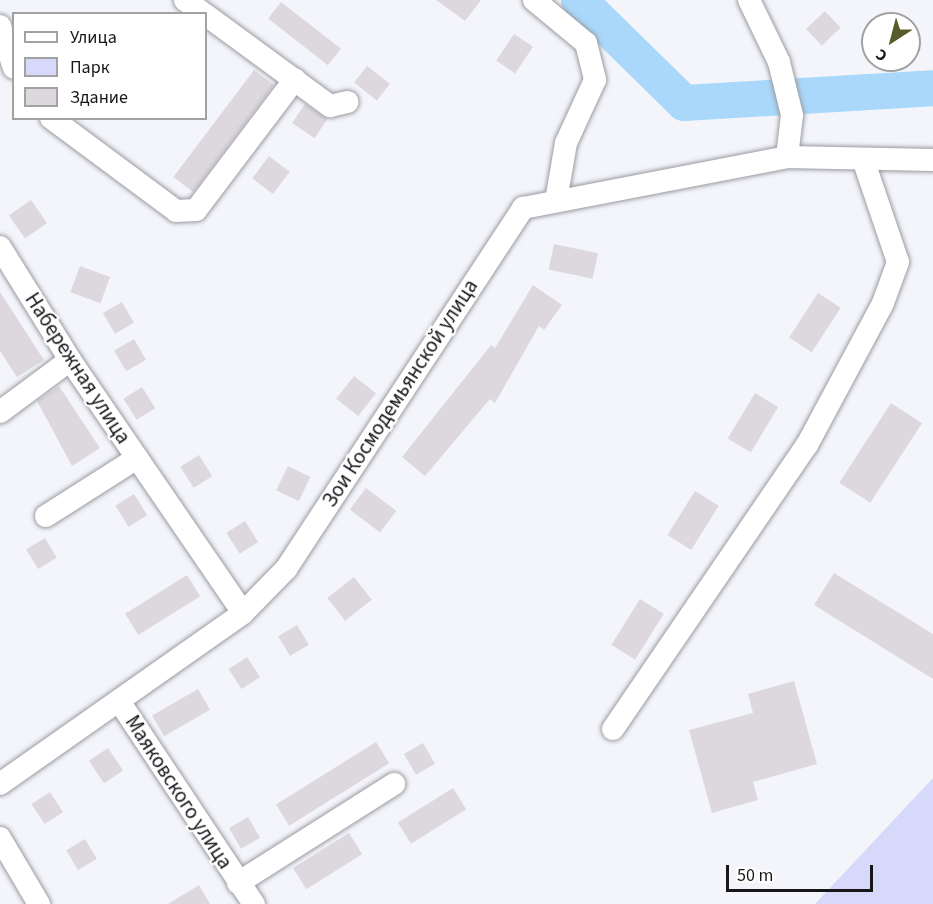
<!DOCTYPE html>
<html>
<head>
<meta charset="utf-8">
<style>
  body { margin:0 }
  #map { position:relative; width:933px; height:904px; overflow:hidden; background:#f4f5fb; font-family:"Source Sans 3",sans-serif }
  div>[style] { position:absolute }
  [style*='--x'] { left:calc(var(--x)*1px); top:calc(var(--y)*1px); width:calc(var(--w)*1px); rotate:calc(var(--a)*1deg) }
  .green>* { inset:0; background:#d6d9f9 }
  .river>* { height:36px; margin:-18px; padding:0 18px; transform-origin:18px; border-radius:18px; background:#a9d8fa }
  .building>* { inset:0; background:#ddd8de; transform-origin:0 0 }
  .roads { filter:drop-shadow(0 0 2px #9a9ba1) drop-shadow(0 0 2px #9a9ba1) }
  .minor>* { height:22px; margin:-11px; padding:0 11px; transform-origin:11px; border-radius:11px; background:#fff }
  span { translate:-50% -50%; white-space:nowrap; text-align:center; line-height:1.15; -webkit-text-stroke:4.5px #fff; paint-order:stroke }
  .street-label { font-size:21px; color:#17171a }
  .legend { position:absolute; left:12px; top:12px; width:195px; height:108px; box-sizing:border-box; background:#fff; border:2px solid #a2a2a3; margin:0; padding:8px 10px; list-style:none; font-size:18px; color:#17171a }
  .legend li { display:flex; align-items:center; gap:12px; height:30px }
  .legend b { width:30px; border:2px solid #a2a2a3 }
  .north { position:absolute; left:861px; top:12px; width:60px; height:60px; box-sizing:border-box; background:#fff; border:2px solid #a2a2a3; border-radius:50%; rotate:216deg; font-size:16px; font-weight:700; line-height:24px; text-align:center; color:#17171a }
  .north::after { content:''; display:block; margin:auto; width:21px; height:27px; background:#575b29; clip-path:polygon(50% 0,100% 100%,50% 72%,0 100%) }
  .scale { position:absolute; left:726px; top:865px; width:147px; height:27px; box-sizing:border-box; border:3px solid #17171a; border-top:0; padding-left:8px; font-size:18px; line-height:21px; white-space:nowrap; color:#17171a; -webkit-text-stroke:4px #fff; paint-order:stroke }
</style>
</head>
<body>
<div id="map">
  <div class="green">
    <i style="clip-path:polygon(933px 778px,933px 904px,815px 904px)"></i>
  </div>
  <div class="river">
    <i style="--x:579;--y:0;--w:147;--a:44.4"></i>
    <i style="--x:684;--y:103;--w:249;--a:-3.4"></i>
  </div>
  <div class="building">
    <i style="clip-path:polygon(436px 0,481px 0,465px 21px)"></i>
    <i style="left:281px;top:2px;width:76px;height:21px;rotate:38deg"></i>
    <i style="left:825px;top:11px;width:23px;height:26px;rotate:47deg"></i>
    <i style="left:514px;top:34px;width:23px;height:32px;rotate:34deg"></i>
    <i style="left:367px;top:66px;width:29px;height:21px;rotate:38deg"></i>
    <i style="left:254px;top:70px;width:25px;height:134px;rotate:37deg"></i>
    <i style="left:305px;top:104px;width:27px;height:23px;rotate:34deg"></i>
    <i style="left:269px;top:156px;width:26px;height:28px;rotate:37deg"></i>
    <i style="left:31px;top:200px;width:28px;height:27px;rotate:55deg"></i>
    <i style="left:554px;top:244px;width:45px;height:26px;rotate:12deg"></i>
    <i style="left:80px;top:266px;width:32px;height:28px;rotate:20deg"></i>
    <i style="clip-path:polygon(533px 285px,562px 305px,544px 330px,539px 326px,495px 403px,490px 399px,425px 476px,402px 457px,491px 345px,495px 348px)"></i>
    <i style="clip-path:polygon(0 292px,44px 360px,17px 377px,0 351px)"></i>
    <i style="left:818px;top:293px;width:27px;height:53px;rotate:33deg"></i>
    <i style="left:122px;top:302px;width:24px;height:22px;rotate:60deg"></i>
    <i style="left:134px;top:339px;width:24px;height:23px;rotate:60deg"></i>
    <i style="left:354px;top:376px;width:28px;height:29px;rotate:38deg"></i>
    <i style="clip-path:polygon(59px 386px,100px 448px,72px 466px,37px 401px)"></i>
    <i style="left:142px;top:387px;width:25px;height:22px;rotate:58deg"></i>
    <i style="left:755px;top:393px;width:27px;height:53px;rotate:31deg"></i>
    <i style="left:891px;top:403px;width:37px;height:95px;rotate:33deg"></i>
    <i style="left:199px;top:455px;width:25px;height:22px;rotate:58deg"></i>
    <i style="left:288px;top:466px;width:25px;height:27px;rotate:26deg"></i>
    <i style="left:366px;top:488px;width:38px;height:27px;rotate:37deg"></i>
    <i style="left:695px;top:491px;width:28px;height:52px;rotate:32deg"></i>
    <i style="left:134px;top:494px;width:25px;height:22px;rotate:58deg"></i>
    <i style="left:245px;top:521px;width:25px;height:22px;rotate:58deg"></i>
    <i style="left:45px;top:538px;width:23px;height:22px;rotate:59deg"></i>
    <i style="clip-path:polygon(834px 573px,933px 634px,933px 679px,814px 605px)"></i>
    <i style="left:187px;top:575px;width:25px;height:73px;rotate:58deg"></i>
    <i style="left:354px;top:577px;width:29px;height:34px;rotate:52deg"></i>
    <i style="left:640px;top:599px;width:28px;height:54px;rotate:32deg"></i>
    <i style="left:297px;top:625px;width:23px;height:22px;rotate:59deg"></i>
    <i style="left:247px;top:657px;width:24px;height:22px;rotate:57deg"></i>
    <i style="clip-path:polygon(794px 681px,817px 764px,753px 782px,758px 800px,712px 813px,689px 730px,753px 713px,748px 694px)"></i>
    <i style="left:198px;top:689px;width:24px;height:53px;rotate:60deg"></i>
    <i style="left:376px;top:742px;width:25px;height:118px;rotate:58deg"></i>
    <i style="left:423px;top:743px;width:24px;height:22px;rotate:60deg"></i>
    <i style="left:108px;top:748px;width:27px;height:23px;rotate:56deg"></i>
    <i style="left:453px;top:788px;width:25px;height:65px;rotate:58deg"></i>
    <i style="left:50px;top:792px;width:24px;height:22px;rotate:57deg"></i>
    <i style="left:248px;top:817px;width:24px;height:22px;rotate:60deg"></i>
    <i style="left:349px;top:833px;width:25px;height:66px;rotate:58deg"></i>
    <i style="left:85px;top:839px;width:23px;height:22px;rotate:59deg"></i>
    <i style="clip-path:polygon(199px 885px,210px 904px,168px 904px)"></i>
  </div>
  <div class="roads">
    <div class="minor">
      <i style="--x:185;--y:0;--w:24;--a:36"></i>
      <i style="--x:534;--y:0;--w:67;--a:39.6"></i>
      <i style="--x:586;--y:43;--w:38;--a:76"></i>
      <i style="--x:595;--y:80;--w:69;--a:114.7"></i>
      <i style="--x:566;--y:143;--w:59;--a:99.8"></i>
      <i style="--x:749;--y:0;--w:69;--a:64.2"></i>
      <i style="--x:779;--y:62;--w:55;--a:76.2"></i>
      <i style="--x:792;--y:115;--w:42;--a:96.8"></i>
      <i style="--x:206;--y:15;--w:154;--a:36.3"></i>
      <i style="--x:330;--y:106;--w:18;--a:-13"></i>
      <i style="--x:0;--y:26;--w:44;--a:71.6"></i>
      <i style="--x:51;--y:118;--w:156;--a:36.6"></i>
      <i style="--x:176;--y:211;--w:20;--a:-3"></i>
      <i style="--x:196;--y:210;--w:164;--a:-52.9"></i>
      <i style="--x:0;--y:247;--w:133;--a:58.2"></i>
      <i style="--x:70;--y:360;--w:306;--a:55.6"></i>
      <i style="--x:0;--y:412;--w:87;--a:-36.6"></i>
      <i style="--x:46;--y:516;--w:108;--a:-32.5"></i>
      <i style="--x:119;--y:701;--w:244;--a:56.4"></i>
      <i style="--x:613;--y:729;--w:344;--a:-55.7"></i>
      <i style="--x:807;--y:445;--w:161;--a:-61.8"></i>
      <i style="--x:883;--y:303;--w:44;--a:-69.9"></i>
      <i style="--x:898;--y:262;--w:106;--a:-108.8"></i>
      <i style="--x:0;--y:784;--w:297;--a:-35.1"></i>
      <i style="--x:243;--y:613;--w:62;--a:-45.7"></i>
      <i style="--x:286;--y:569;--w:432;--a:-56.7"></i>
      <i style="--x:523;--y:208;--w:269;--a:-10.9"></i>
      <i style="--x:787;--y:157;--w:146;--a:1.2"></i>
      <i style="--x:0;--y:838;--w:77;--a:59.4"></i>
      <i style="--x:238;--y:883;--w:185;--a:-32.4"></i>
    </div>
  </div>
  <div class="street-label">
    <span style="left:78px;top:368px;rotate:57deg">Набережная улица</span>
    <span style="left:400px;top:393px;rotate:-57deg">Зои Космодемьянской улица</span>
    <span style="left:179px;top:792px;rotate:57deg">Маяковского улица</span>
  </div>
  <ul class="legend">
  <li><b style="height:8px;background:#fff"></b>Улица</li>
  <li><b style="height:16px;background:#d6d9f9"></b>Парк</li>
  <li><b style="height:16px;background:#ddd8de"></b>Здание</li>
  </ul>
  <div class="north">С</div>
  <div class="scale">50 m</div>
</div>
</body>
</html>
